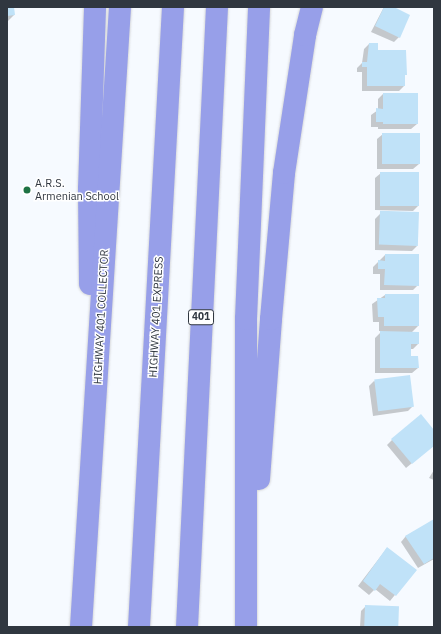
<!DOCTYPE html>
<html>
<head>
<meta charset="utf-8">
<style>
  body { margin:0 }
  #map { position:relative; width:441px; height:634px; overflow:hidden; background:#f6faff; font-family:"IBM Plex Sans",sans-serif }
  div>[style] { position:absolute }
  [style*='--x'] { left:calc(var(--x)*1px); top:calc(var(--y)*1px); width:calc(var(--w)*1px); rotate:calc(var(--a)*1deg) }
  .shadow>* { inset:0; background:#0003 }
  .building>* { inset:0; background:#c0e2f8; transform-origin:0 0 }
  .roads { filter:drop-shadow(0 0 1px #d6d7d9) drop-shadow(0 0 1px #d6d7d9) }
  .motorway>* { height:22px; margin:-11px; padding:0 11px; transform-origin:11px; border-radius:11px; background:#979fe9 }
  .dots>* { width:11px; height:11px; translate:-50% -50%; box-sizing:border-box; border:2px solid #fff; border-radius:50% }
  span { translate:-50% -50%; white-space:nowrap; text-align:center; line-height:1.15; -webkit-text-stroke:3px #fff; paint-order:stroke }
  .shield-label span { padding:1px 3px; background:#fff; border:1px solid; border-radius:3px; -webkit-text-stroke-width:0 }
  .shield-label { font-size:10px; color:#303740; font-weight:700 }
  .poi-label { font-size:11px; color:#303740 }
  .left { translate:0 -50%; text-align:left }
  .street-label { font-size:11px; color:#303740 }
  .frame { position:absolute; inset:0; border:8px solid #303740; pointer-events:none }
</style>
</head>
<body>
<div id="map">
  <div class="shadow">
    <i style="clip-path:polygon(7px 7px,13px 7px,14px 15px,7px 22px)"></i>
    <i style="clip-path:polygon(384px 7px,392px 7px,399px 37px,394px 42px,371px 32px)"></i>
    <i style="clip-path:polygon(369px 44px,406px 74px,404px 76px,404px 86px,399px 91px,362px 91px,362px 72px,357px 72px,357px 68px,362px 63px,364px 49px)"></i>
    <i style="clip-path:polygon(383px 94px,417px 124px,411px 129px,378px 129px,378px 127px,371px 127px,371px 115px,378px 110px,378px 99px)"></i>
    <i style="clip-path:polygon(383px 134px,419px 134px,419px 164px,413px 169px,377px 169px,377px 139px)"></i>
    <i style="clip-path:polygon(381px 173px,418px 206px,413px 211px,375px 210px,375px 178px)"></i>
    <i style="clip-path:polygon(380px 214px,417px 246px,412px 251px,375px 250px,375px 219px)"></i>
    <i style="clip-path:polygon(385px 255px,418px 285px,413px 290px,380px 290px,380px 274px,373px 274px,373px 267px)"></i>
    <i style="clip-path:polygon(385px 295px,418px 326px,411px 333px,418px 344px,413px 349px,410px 349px,410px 357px,418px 368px,412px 373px,375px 373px,375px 338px,382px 331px,379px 331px,379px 322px,373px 322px,372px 304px)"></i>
    <i style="clip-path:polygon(374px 381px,413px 406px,408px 411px,373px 416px,369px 386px)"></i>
    <i style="clip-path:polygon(434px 431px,434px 445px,406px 468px,387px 445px,392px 440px)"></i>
    <i style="clip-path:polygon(434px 470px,434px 480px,429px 478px)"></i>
    <i style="clip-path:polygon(434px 521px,434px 559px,418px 568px,401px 542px,406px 536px)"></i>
    <i style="clip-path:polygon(387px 548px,415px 570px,390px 601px,375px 589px,369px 595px,358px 586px)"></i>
    <i style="clip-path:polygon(366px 606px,397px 627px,360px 627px,361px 611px)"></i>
  </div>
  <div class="building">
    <i style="clip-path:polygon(7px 7px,14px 7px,15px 15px,7px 16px)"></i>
    <i style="clip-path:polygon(384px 7px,394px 7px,410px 15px,400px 38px,375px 26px)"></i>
    <i style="clip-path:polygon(369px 43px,378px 43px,378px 50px,406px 50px,407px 75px,405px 75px,405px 86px,367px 86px,367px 67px,362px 67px,362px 62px,367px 62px)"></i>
    <i style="clip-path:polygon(383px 93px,418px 93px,418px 124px,383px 124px,383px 122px,376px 122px,376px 108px,383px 109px)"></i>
    <i style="left:382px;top:133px;width:38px;height:31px"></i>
    <i style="left:380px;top:172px;width:39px;height:34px"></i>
    <i style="left:419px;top:212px;width:34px;height:39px;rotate:92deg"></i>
    <i style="clip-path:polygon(385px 254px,419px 254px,419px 286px,384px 285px,385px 269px,378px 269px,378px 260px,385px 261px)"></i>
    <i style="clip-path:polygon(385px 294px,419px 294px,419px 326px,384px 326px,384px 317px,378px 317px,377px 298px,385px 298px)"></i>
    <i style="clip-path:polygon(380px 331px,419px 332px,419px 344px,411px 344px,411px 356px,418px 356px,419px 368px,380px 368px)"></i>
    <i style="left:410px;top:375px;width:32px;height:36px;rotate:83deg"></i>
    <i style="clip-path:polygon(421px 414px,434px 430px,434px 446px,412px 464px,391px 439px)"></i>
    <i style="clip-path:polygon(434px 519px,434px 558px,424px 564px,405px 536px)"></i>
    <i style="clip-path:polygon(387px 547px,417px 570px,396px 596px,380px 584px,375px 591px,363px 581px)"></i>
    <i style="left:365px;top:605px;width:34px;height:22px;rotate:2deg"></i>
  </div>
  <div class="roads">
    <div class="motorway">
      <i style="--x:90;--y:284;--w:95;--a:-90.6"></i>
      <i style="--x:89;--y:189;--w:182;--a:-88.1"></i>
      <i style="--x:259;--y:479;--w:160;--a:-85.7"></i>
      <i style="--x:271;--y:319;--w:147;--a:-84.9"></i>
      <i style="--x:284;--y:173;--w:140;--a:-81.3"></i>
      <i style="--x:305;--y:35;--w:29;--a:-76"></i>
      <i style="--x:81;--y:627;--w:621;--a:-86.4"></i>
      <i style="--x:139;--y:627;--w:621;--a:-86.86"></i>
      <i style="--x:187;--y:627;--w:621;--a:-87.23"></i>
      <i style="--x:246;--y:627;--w:308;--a:-90"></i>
      <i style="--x:246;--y:319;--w:312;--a:-87.6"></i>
    </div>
  </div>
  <div class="dots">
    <i style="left:27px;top:190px;background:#1e7244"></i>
  </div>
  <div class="shield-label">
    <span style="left:201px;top:317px">401</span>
  </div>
  <div class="poi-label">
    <span class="left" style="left:35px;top:190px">A.R.S.<br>Armenian School</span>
  </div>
  <div class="street-label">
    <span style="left:101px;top:317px;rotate:-87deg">HIGHWAY 401 COLLECTOR</span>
    <span style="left:156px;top:317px;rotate:-87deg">HIGHWAY 401 EXPRESS</span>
  </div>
  <div class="frame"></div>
</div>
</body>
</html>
